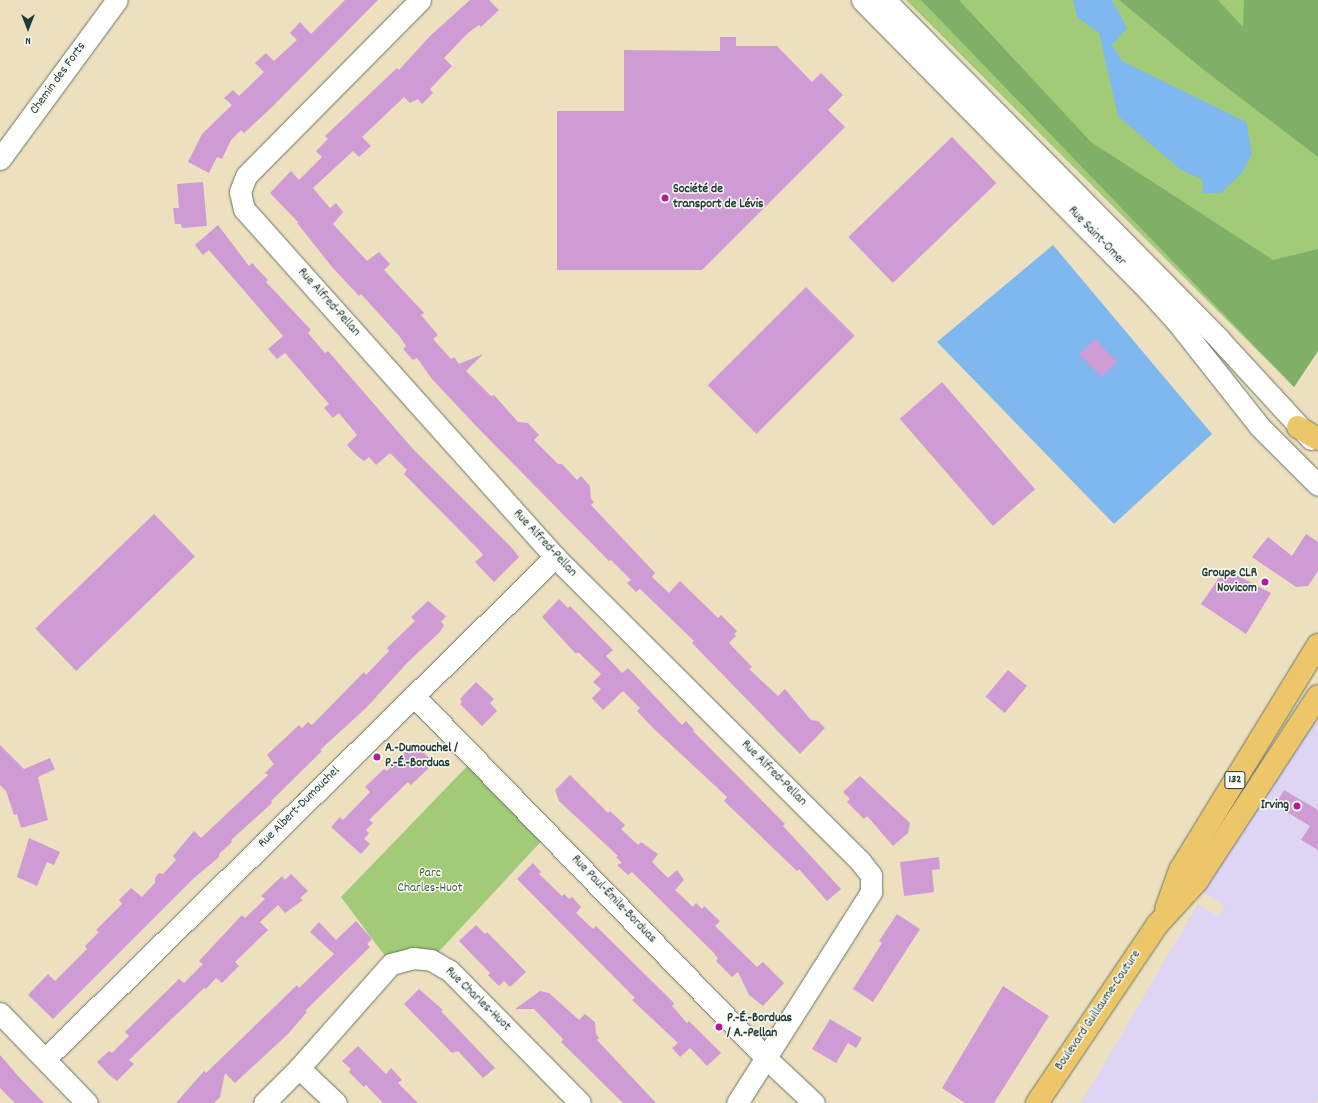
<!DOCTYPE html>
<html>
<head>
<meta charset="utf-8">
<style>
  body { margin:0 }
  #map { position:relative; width:1318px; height:1103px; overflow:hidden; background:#ede0bf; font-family:Dekko,sans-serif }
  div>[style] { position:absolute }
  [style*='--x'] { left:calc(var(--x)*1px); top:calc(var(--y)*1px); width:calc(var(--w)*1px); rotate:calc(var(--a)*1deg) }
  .built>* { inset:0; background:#ded5f5 }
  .green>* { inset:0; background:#a1cb77 }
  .forest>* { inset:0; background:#80af68 }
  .water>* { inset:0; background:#7eb8ef }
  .building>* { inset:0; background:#cf9bd5; transform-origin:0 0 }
  .roads { filter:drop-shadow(0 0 1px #677665) drop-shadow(0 0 1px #677665) }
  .minor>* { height:21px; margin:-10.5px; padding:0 10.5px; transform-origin:10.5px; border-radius:10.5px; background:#fff }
  .major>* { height:22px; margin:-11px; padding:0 11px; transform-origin:11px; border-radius:11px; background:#ecc669 }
  .dots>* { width:11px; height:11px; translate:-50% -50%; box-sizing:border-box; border:2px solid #fdfcf7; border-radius:50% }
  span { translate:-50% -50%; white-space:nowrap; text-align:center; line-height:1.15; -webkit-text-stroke:3px #fdfcf7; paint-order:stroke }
  .shield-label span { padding:1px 3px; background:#fdfcf7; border:1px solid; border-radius:3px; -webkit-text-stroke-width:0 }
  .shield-label { font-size:12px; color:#1f3d34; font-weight:700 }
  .street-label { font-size:13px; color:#1f3d34 }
  .poi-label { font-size:13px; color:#1f3d34; font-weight:700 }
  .left { translate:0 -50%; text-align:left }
  .right { translate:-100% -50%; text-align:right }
  .park-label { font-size:13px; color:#406045 }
  .north { position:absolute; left:8px; top:8px; width:40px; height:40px; -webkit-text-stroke:3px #fdfcf7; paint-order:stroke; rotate:180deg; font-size:11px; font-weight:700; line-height:16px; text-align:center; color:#1f3d34 }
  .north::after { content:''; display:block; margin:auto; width:14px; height:18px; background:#1f3d34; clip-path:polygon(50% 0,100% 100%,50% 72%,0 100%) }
</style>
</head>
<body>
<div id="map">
  <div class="built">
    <i style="clip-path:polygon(1318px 703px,1318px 1098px,1315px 1103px,1081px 1103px,1198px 904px,1218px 916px,1224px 906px,1200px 890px)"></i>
  </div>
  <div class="green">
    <i style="clip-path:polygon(906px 0,1318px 0,1318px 351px,1294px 387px)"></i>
    <i style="clip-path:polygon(475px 758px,548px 834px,431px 960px,391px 964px,341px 897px)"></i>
  </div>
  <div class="forest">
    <i style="clip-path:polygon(921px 0,959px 0,1091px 142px,1273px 260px,1318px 249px,1318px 351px,1294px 387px)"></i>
    <i style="clip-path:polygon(1119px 0,1218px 0,1243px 27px,1244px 0,1318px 0,1318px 157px,1204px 70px)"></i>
  </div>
  <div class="water">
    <i style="clip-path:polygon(1073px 0,1112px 0,1127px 28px,1112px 45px,1122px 61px,1246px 122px,1252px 154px,1242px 173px,1221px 193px,1203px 193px,1202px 179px,1181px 170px,1118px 116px,1099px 33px,1077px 17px)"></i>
    <i style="clip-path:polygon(1053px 245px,1212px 434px,1114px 524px,937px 342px)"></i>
  </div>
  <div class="building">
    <i style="clip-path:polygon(345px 0,378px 0,270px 109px,244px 133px,241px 130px,231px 140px,222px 159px,217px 157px,209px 173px,188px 162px,202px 134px,232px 105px,224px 98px,233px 90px,239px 96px,264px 72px,255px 63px,266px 53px,274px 61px,297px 40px,290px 33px,300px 22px,311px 34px)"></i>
    <i style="clip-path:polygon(470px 0,489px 0,499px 10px,481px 27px,479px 25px,468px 33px,444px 58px,452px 66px,430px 89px,433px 93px,422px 104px,418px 99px,410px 103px,404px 97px,362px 137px,371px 146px,359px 157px,353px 151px,313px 188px,330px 208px,336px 203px,343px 212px,333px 224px,367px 261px,379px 252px,390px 264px,384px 270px,424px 313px,421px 315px,438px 335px,433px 339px,451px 359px,454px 357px,459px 364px,483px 354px,466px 371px,491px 396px,494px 395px,518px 422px,528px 423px,539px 435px,534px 440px,558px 464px,562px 464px,577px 480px,581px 476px,590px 486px,591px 499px,594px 502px,591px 505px,655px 573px,652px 577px,669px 593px,680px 581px,718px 618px,721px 615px,737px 631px,734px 634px,736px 636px,729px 643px,752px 667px,749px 669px,778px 696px,785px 689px,811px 720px,818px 721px,825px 728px,800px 754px,692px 643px,694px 641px,640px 589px,636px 592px,627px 583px,631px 580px,611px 560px,609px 561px,477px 427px,432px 379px,417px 358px,413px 360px,403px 349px,406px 346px,400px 337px,361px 294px,359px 296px,332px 267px,297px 223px,298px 222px,270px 193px,291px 171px,299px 180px,322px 157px,316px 151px,328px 139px,325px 136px,397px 68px,399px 70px,430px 36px)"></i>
    <i style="clip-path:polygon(720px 37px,736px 37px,736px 46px,777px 46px,812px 82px,821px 73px,843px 95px,828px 110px,845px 127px,702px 270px,557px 270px,557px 111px,624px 111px,624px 50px,720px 51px)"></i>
    <i style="left:952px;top:137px;width:64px;height:144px;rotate:46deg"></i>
    <i style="clip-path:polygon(203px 182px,207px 226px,182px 228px,181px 224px,175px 224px,173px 208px,179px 208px,177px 184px)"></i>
    <i style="clip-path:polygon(218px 225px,249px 266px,252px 263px,268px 280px,266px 282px,311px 330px,308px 333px,325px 353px,328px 351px,413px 449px,512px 548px,519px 557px,494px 582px,475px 562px,483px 555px,479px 550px,404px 474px,407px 470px,390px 453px,376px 465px,369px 457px,364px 461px,356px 455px,347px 445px,357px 435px,339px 413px,333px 418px,324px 408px,329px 404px,285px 353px,277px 359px,268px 349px,283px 336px,209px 250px,203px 255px,195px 245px)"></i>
    <i style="left:806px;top:287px;width:69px;height:139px;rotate:45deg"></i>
    <i style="left:1095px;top:339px;width:32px;height:22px;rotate:46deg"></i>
    <i style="left:942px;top:382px;width:142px;height:56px;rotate:49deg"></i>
    <i style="left:154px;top:514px;width:59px;height:165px;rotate:46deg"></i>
    <i style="clip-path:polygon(1306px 534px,1318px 542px,1318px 571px,1308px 586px,1296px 587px,1252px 557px,1268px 537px,1292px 556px)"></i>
    <i style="clip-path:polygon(1225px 569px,1271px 593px,1246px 634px,1201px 604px)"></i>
    <i style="clip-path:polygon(559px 599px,568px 608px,570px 606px,613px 650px,606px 656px,622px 673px,628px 668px,682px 725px,686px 721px,694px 730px,693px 731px,785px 824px,783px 826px,841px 889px,827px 901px,799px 869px,797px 871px,724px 801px,727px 797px,652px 727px,637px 711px,640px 708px,623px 691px,603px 710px,592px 698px,601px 689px,593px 682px,601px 674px,579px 653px,575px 653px,542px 617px)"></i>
    <i style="clip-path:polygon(428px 601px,446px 616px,441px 622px,444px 625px,440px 632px,409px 661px,366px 708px,320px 750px,322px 751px,271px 801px,272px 803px,231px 840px,232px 842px,219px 854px,219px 857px,194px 878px,53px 1019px,28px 995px,48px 974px,55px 981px,87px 949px,85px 946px,99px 932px,96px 930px,122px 904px,119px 900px,131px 888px,142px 897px,155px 883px,155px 878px,159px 873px,163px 874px,176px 860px,173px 856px,194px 831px,201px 838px,268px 775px,265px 773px,274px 764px,267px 755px,299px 725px,302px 728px,308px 722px,312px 725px,364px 672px,366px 675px,389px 651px,387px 648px,415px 621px,411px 617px)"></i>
    <i style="left:1008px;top:670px;width:25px;height:35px;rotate:40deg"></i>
    <i style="clip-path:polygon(476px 682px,494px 699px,490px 703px,497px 711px,482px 726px,460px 704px,462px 702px,460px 699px)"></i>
    <i style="clip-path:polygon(0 745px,24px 769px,50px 758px,55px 769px,38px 777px,48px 820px,21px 828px,17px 814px,14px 815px,6px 791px,0 785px)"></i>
    <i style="clip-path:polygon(416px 745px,434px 763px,411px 785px,408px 782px,369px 820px,373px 823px,366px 830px,369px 833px,364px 839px,370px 844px,361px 854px,331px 827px,340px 817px,343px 820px,370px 792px,365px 787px,384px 769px,387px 771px,407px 750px,409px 753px)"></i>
    <i style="clip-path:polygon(570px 775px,608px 813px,610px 811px,625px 825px,621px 829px,638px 845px,641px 842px,658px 854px,652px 862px,668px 878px,677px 870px,684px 880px,675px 890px,693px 907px,696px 903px,702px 909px,704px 906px,720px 921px,715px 926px,757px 967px,763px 962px,784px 983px,763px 1006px,749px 995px,738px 972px,732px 977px,716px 961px,718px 959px,714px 953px,632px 872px,628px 875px,617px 865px,622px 863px,616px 857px,618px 856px,559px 801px,555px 790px)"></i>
    <i style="clip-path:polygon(860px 776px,910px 823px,908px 833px,893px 846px,867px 816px,864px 819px,847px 802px,850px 799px,843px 792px)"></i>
    <i style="clip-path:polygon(1284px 790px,1318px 810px,1318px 850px,1301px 840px,1310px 826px,1275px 805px)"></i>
    <i style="clip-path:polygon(29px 838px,60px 852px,54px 865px,47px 862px,37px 886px,17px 877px)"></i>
    <i style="clip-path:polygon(939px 857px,940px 869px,932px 870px,934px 892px,904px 896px,900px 862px)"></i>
    <i style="clip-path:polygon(533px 863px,541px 872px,539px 874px,562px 896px,564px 894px,569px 899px,572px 897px,581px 907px,576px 913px,593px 929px,596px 926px,674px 1003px,672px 1006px,687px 1023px,689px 1021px,721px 1053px,707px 1066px,690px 1048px,680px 1057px,672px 1048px,678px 1043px,632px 1000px,635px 998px,517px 879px)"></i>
    <i style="clip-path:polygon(291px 874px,308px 891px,300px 898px,303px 900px,285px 913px,278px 905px,260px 922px,268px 930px,235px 962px,239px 966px,222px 983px,216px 978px,206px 989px,204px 988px,129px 1060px,134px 1064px,117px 1081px,109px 1075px,97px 1062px,109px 1051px,112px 1053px,129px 1036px,125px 1032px,179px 979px,184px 983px,203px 964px,199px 961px,242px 915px,245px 918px,265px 899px,261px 896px,282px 876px,285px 880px)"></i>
    <i style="clip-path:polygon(897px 914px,920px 929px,873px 1002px,853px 989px,882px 943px,879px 941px)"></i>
    <i style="clip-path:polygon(356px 921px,372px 939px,367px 944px,370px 947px,305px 1011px,307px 1012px,288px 1034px,235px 1083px,225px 1073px,220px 1097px,214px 1103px,176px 1103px,204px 1071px,206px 1073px,297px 985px,299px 988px,334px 954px,310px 932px,319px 922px,336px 940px)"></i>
    <i style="clip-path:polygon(476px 925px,485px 934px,487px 932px,526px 972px,510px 987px,504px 981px,499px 986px,488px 975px,490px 973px,459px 941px)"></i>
    <i style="clip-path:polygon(1003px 986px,1049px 1016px,994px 1103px,965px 1103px,942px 1088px)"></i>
    <i style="clip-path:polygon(419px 989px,443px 1010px,441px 1011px,495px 1068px,483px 1078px,458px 1051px,452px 1053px,404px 1004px)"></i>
    <i style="clip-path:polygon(540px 991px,549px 993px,579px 1020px,585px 1014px,595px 1022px,596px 1034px,599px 1038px,597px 1040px,656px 1103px,623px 1103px,561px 1042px,563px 1039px,534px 1009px,515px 1009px)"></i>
    <i style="clip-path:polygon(830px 1019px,862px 1038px,856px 1048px,848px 1043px,836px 1063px,812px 1049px)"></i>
    <i style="clip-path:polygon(358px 1046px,386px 1074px,391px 1068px,402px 1080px,398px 1083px,418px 1103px,383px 1103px,366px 1085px,364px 1087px,349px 1072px,351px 1069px,342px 1061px)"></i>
    <i style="clip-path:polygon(0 1055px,19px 1077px,44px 1103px,15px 1103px,0 1088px)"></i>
  </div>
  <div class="roads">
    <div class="minor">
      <i style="--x:420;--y:0;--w:247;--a:134.7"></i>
      <i style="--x:246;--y:176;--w:17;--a:111"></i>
      <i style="--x:240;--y:192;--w:17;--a:77"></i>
      <i style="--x:244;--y:209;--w:467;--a:48.2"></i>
      <i style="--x:555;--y:557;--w:431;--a:44.9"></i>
      <i style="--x:860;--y:861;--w:18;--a:52"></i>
      <i style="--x:871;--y:875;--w:17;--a:90"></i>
      <i style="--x:871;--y:892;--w:250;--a:122.4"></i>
      <i style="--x:862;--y:0;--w:409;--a:45.4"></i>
      <i style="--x:1149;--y:291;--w:42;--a:47.9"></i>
      <i style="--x:1177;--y:322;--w:132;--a:51.7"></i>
      <i style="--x:1259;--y:426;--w:83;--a:45"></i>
      <i style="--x:885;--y:0;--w:476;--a:45.4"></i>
      <i style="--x:1219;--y:339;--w:136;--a:47.4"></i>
      <i style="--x:0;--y:159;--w:197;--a:-53.7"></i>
      <i style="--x:414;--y:696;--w:504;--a:45.8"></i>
      <i style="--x:765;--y:1057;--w:67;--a:43.2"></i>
      <i style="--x:0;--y:1013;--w:125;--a:46"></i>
      <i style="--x:45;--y:1059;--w:716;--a:-44.55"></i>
      <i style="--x:299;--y:1068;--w:51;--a:43.4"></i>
      <i style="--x:264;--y:1103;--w:49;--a:-45"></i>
      <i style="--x:299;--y:1068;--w:139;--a:-48.5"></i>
      <i style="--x:391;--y:964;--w:23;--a:-15"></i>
      <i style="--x:413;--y:958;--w:18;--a:6"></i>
      <i style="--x:431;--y:960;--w:22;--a:30"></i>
      <i style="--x:450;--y:971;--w:185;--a:45.4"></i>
    </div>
    <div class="major">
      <i style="--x:1298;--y:427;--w:23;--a:31"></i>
      <i style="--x:1166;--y:909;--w:41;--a:-70.3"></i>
      <i style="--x:1180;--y:870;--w:264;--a:-58.5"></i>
      <i style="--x:1037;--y:1103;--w:215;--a:-56"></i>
      <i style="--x:1157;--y:925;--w:59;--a:-47.7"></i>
      <i style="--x:1197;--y:881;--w:221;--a:-56.8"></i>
    </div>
  </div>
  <div class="dots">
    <i style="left:665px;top:198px;background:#b5179e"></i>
    <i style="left:1265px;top:582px;background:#b5179e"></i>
    <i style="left:377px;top:757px;background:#b5179e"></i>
    <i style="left:1297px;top:806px;background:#b5179e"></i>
    <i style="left:719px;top:1027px;background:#b5179e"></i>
  </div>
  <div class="shield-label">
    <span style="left:1235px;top:780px">132</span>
  </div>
  <div class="street-label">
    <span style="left:59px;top:79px;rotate:-54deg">Chemin des Forts</span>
    <span style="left:1096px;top:237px;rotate:46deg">Rue Saint-Omer</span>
    <span style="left:328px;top:303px;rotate:48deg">Rue Alfred-Pellan</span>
    <span style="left:544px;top:544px;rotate:47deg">Rue Alfred-Pellan</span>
    <span style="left:773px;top:774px;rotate:45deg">Rue Alfred-Pellan</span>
    <span style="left:300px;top:808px;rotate:-45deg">Rue Albert-Dumouchel</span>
    <span style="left:613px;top:900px;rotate:46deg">Rue Paul-Émile-Borduas</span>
    <span style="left:477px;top:1000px;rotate:44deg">Rue Charles-Huot</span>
    <span style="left:1099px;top:1011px;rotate:-56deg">Boulevard Guillaume-Couture</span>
  </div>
  <div class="poi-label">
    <span class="left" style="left:673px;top:198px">Société de<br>transport de Lévis</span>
    <span class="right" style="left:1257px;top:582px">Groupe CLR<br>Novicom</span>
    <span class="left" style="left:385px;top:757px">A.-Dumouchel /<br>P.-É.-Borduas</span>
    <span class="right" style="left:1289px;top:806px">Irving</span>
    <span class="left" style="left:727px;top:1027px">P.-É.-Borduas<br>/ A.-Pellan</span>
  </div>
  <div class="park-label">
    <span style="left:430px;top:882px">Parc<br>Charles-Huot</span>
  </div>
  <div class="north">N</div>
</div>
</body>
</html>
